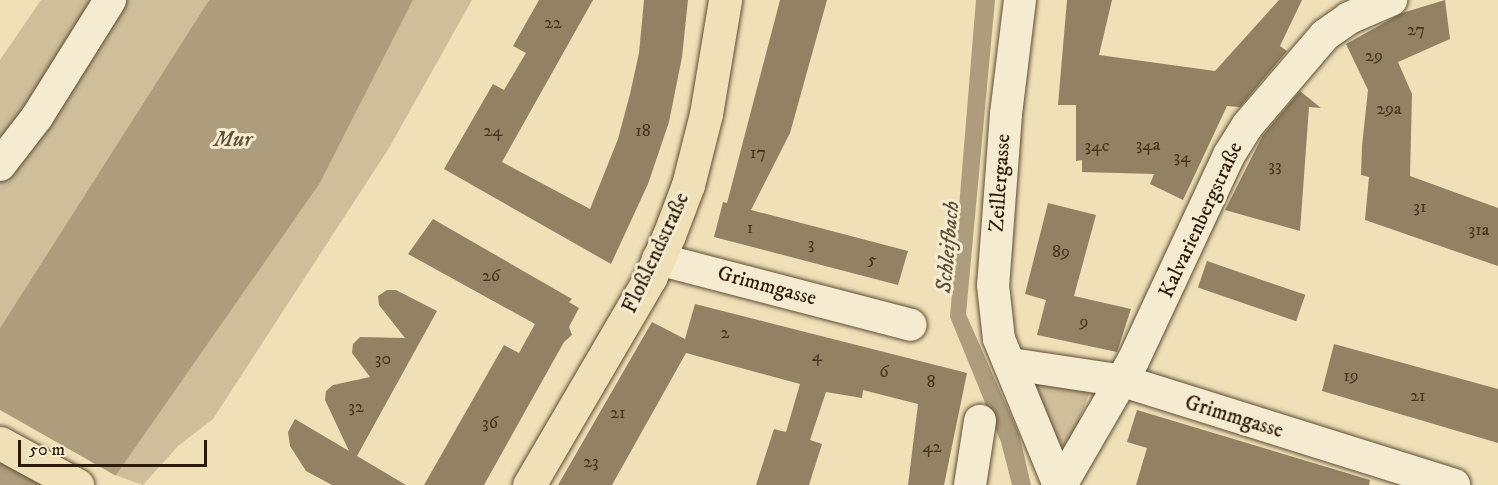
<!DOCTYPE html>
<html>
<head>
<meta charset="utf-8">
<style>
  body { margin:0 }
  #map { position:relative; width:1498px; height:485px; overflow:hidden; background:#efe0b7; font-family:"IM FELL DW Pica",serif }
  div>[style] { position:absolute }
  [style*='--x'] { left:calc(var(--x)*1px); top:calc(var(--y)*1px); width:calc(var(--w)*1px); rotate:calc(var(--a)*1deg) }
  .green>* { inset:0; background:#cebe99 }
  .water>* { inset:0; background:#ad9d7c }
  .pier>* { inset:0; background:#efe0b7 }
  .building>* { inset:0; background:#928163; transform-origin:0 0 }
  .roads { filter:drop-shadow(0 0 2px #5e4c34) drop-shadow(0 0 2px #5e4c34) }
  .minor>* { height:32px; margin:-16px; padding:0 16px; transform-origin:16px; border-radius:16px; background:#f5ebd0 }
  .major>* { height:33px; margin:-16.5px; padding:0 16.5px; transform-origin:16.5px; border-radius:16.5px; background:#efe0b7 }
  span { translate:-50% -50%; white-space:nowrap; text-align:center; line-height:1.15; -webkit-text-stroke:6px #f5ebd0; paint-order:stroke }
  .number-label { font-size:18px; color:#46341f }
  .number-label span { -webkit-text-stroke-width:0 }
  .street-label { font-size:21px; color:#2d1a08 }
  .water-label { font-size:22px; color:#604e36; font-style:italic }
  .scale { position:absolute; left:18px; top:440px; width:189px; height:27px; box-sizing:border-box; border:3px solid #2d1a08; border-top:0; padding-left:8px; font-size:18px; line-height:21px; white-space:nowrap; color:#2d1a08; -webkit-text-stroke:4px #f5ebd0; paint-order:stroke }
</style>
</head>
<body>
<div id="map">
  <div class="green">
    <i style="clip-path:polygon(41px 0,209px 0,0 328px,0 60px)"></i>
    <i style="clip-path:polygon(413px 0,472px 0,389px 148px,213px 419px,178px 446px,143px 485px,115px 475px,320px 183px)"></i>
    <i style="clip-path:polygon(1033px 375px,1091px 389px,1073px 436px,1063px 446px,1058px 444px,1033px 387px)"></i>
  </div>
  <div class="water">
    <i style="clip-path:polygon(209px 0,413px 0,320px 183px,109px 485px,0 485px,0 328px)"></i>
    <i style="clip-path:polygon(976px 0,995px 0,966px 314px,1019px 434px,1031px 485px,1012px 485px,1001px 442px,950px 317px)"></i>
  </div>
  <div class="pier">
    <i style="clip-path:polygon(0 410px,118px 477px,112px 485px,46px 485px,0 459px)"></i>
  </div>
  <div class="building">
    <i style="clip-path:polygon(539px 0,593px 0,502px 162px,590px 209px,618px 139px,630px 94px,639px 53px,644px 0,688px 0,682px 57px,669px 122px,648px 184px,611px 264px,444px 169px,493px 84px,504px 90px,526px 53px,513px 46px)"></i>
    <i style="clip-path:polygon(780px 0,827px 0,790px 133px,751px 210px,908px 251px,898px 285px,714px 237px,723px 202px,727px 203px)"></i>
    <i style="clip-path:polygon(1067px 0,1112px 0,1099px 55px,1215px 71px,1279px 0,1302px 0,1280px 46px,1287px 51px,1240px 107px,1227px 106px,1183px 200px,1150px 184px,1154px 174px,1082px 172px,1082px 160px,1076px 161px,1076px 105px,1058px 105px)"></i>
    <i style="clip-path:polygon(1445px 0,1450px 39px,1398px 62px,1412px 94px,1410px 176px,1498px 208px,1498px 266px,1365px 220px,1369px 177px,1361px 175px,1362px 146px,1368px 90px,1346px 44px,1402px 13px)"></i>
    <i style="clip-path:polygon(1300px 91px,1321px 108px,1309px 107px,1300px 231px,1225px 210px,1263px 135px)"></i>
    <i style="clip-path:polygon(1048px 203px,1096px 215px,1074px 296px,1131px 309px,1117px 352px,1037px 335px,1046px 300px,1025px 294px)"></i>
    <i style="clip-path:polygon(433px 219px,572px 299px,569px 302px,579px 308px,569px 327px,572px 335px,564px 342px,484px 485px,424px 485px,504px 345px,519px 353px,535px 324px,408px 254px)"></i>
    <i style="left:1207px;top:261px;width:104px;height:28px;rotate:19deg"></i>
    <i style="clip-path:polygon(387px 290px,396px 290px,437px 311px,357px 456px,406px 485px,332px 485px,306px 471px,290px 446px,288px 432px,295px 419px,349px 451px,325px 400px,326px 391px,333px 385px,370px 377px,352px 353px,353px 344px,360px 337px,405px 338px,379px 305px,378px 296px)"></i>
    <i style="clip-path:polygon(695px 304px,967px 373px,944px 485px,908px 485px,918px 404px,863px 390px,862px 398px,826px 392px,810px 440px,822px 444px,809px 485px,756px 485px,774px 429px,786px 432px,800px 384px,686px 353px,612px 485px,558px 485px,652px 322px,685px 339px)"></i>
    <i style="clip-path:polygon(1334px 344px,1498px 389px,1498px 443px,1322px 391px)"></i>
    <i style="clip-path:polygon(1137px 410px,1370px 480px,1369px 485px,1136px 485px,1147px 448px,1127px 442px)"></i>
  </div>
  <div class="roads">
    <div class="minor">
      <i style="--x:1020;--y:0;--w:115;--a:97"></i>
      <i style="--x:1006;--y:114;--w:171;--a:94.3"></i>
      <i style="--x:993;--y:285;--w:54;--a:83.7"></i>
      <i style="--x:999;--y:339;--w:158;--a:67.7"></i>
      <i style="--x:0;--y:165;--w:61;--a:-52.4"></i>
      <i style="--x:37;--y:117;--w:138;--a:-58"></i>
      <i style="--x:658;--y:259;--w:261;--a:14.6"></i>
      <i style="--x:1011;--y:364;--w:113;--a:8.6"></i>
      <i style="--x:1123;--y:381;--w:347;--a:17.4"></i>
      <i style="--x:970;--y:485;--w:65;--a:-81.1"></i>
      <i style="--x:1061;--y:485;--w:143;--a:-59.9"></i>
      <i style="--x:1133;--y:361;--w:227;--a:-65"></i>
      <i style="--x:1229;--y:155;--w:34;--a:-58"></i>
      <i style="--x:1247;--y:126;--w:120;--a:-49.4"></i>
      <i style="--x:1325;--y:35;--w:29;--a:-35"></i>
      <i style="--x:1349;--y:18;--w:46;--a:-23.2"></i>
    </div>
    <div class="major">
      <i style="--x:0;--y:443;--w:88;--a:28.6"></i>
      <i style="--x:529;--y:485;--w:240;--a:-59.7"></i>
      <i style="--x:650;--y:278;--w:47;--a:-66.2"></i>
      <i style="--x:669;--y:235;--w:53;--a:-69.2"></i>
      <i style="--x:688;--y:185;--w:73;--a:-75.8"></i>
      <i style="--x:706;--y:114;--w:116;--a:-80.5"></i>
    </div>
  </div>
  <div class="number-label">
    <span style="left:553px;top:23px">22</span>
    <span style="left:1416px;top:30px">27</span>
    <span style="left:1374px;top:56px">29</span>
    <span style="left:1389px;top:109px">29a</span>
    <span style="left:493px;top:131px">24</span>
    <span style="left:643px;top:131px">18</span>
    <span style="left:1148px;top:145px">34a</span>
    <span style="left:1097px;top:146px">34c</span>
    <span style="left:758px;top:153px">17</span>
    <span style="left:1182px;top:157px">34</span>
    <span style="left:1275px;top:166px">33</span>
    <span style="left:1420px;top:207px">31</span>
    <span style="left:750px;top:228px">1</span>
    <span style="left:1479px;top:230px">31a</span>
    <span style="left:811px;top:244px">3</span>
    <span style="left:1061px;top:252px">89</span>
    <span style="left:872px;top:260px">5</span>
    <span style="left:491px;top:276px">26</span>
    <span style="left:1084px;top:322px">9</span>
    <span style="left:725px;top:333px">2</span>
    <span style="left:817px;top:356px">4</span>
    <span style="left:383px;top:359px">30</span>
    <span style="left:884px;top:372px">6</span>
    <span style="left:1351px;top:376px">19</span>
    <span style="left:931px;top:382px">8</span>
    <span style="left:1418px;top:396px">21</span>
    <span style="left:356px;top:407px">32</span>
    <span style="left:618px;top:413px">21</span>
    <span style="left:490px;top:423px">36</span>
    <span style="left:932px;top:447px">42</span>
    <span style="left:591px;top:462px">23</span>
  </div>
  <div class="street-label">
    <span style="left:1000px;top:183px;rotate:-86deg">Zeillergasse</span>
    <span style="left:1201px;top:220px;rotate:-65deg">Kalvarienbergstraße</span>
    <span style="left:656px;top:253px;rotate:-65deg">Floßlendstraße</span>
    <span style="left:767px;top:286px;rotate:15deg">Grimmgasse</span>
    <span style="left:1234px;top:417px;rotate:17deg">Grimmgasse</span>
  </div>
  <div class="water-label">
    <span style="left:233px;top:140px">Mur</span>
    <span style="left:948px;top:247px;rotate:-85deg">Schleifbach</span>
  </div>
  <div class="scale">50 m</div>
</div>
</body>
</html>
